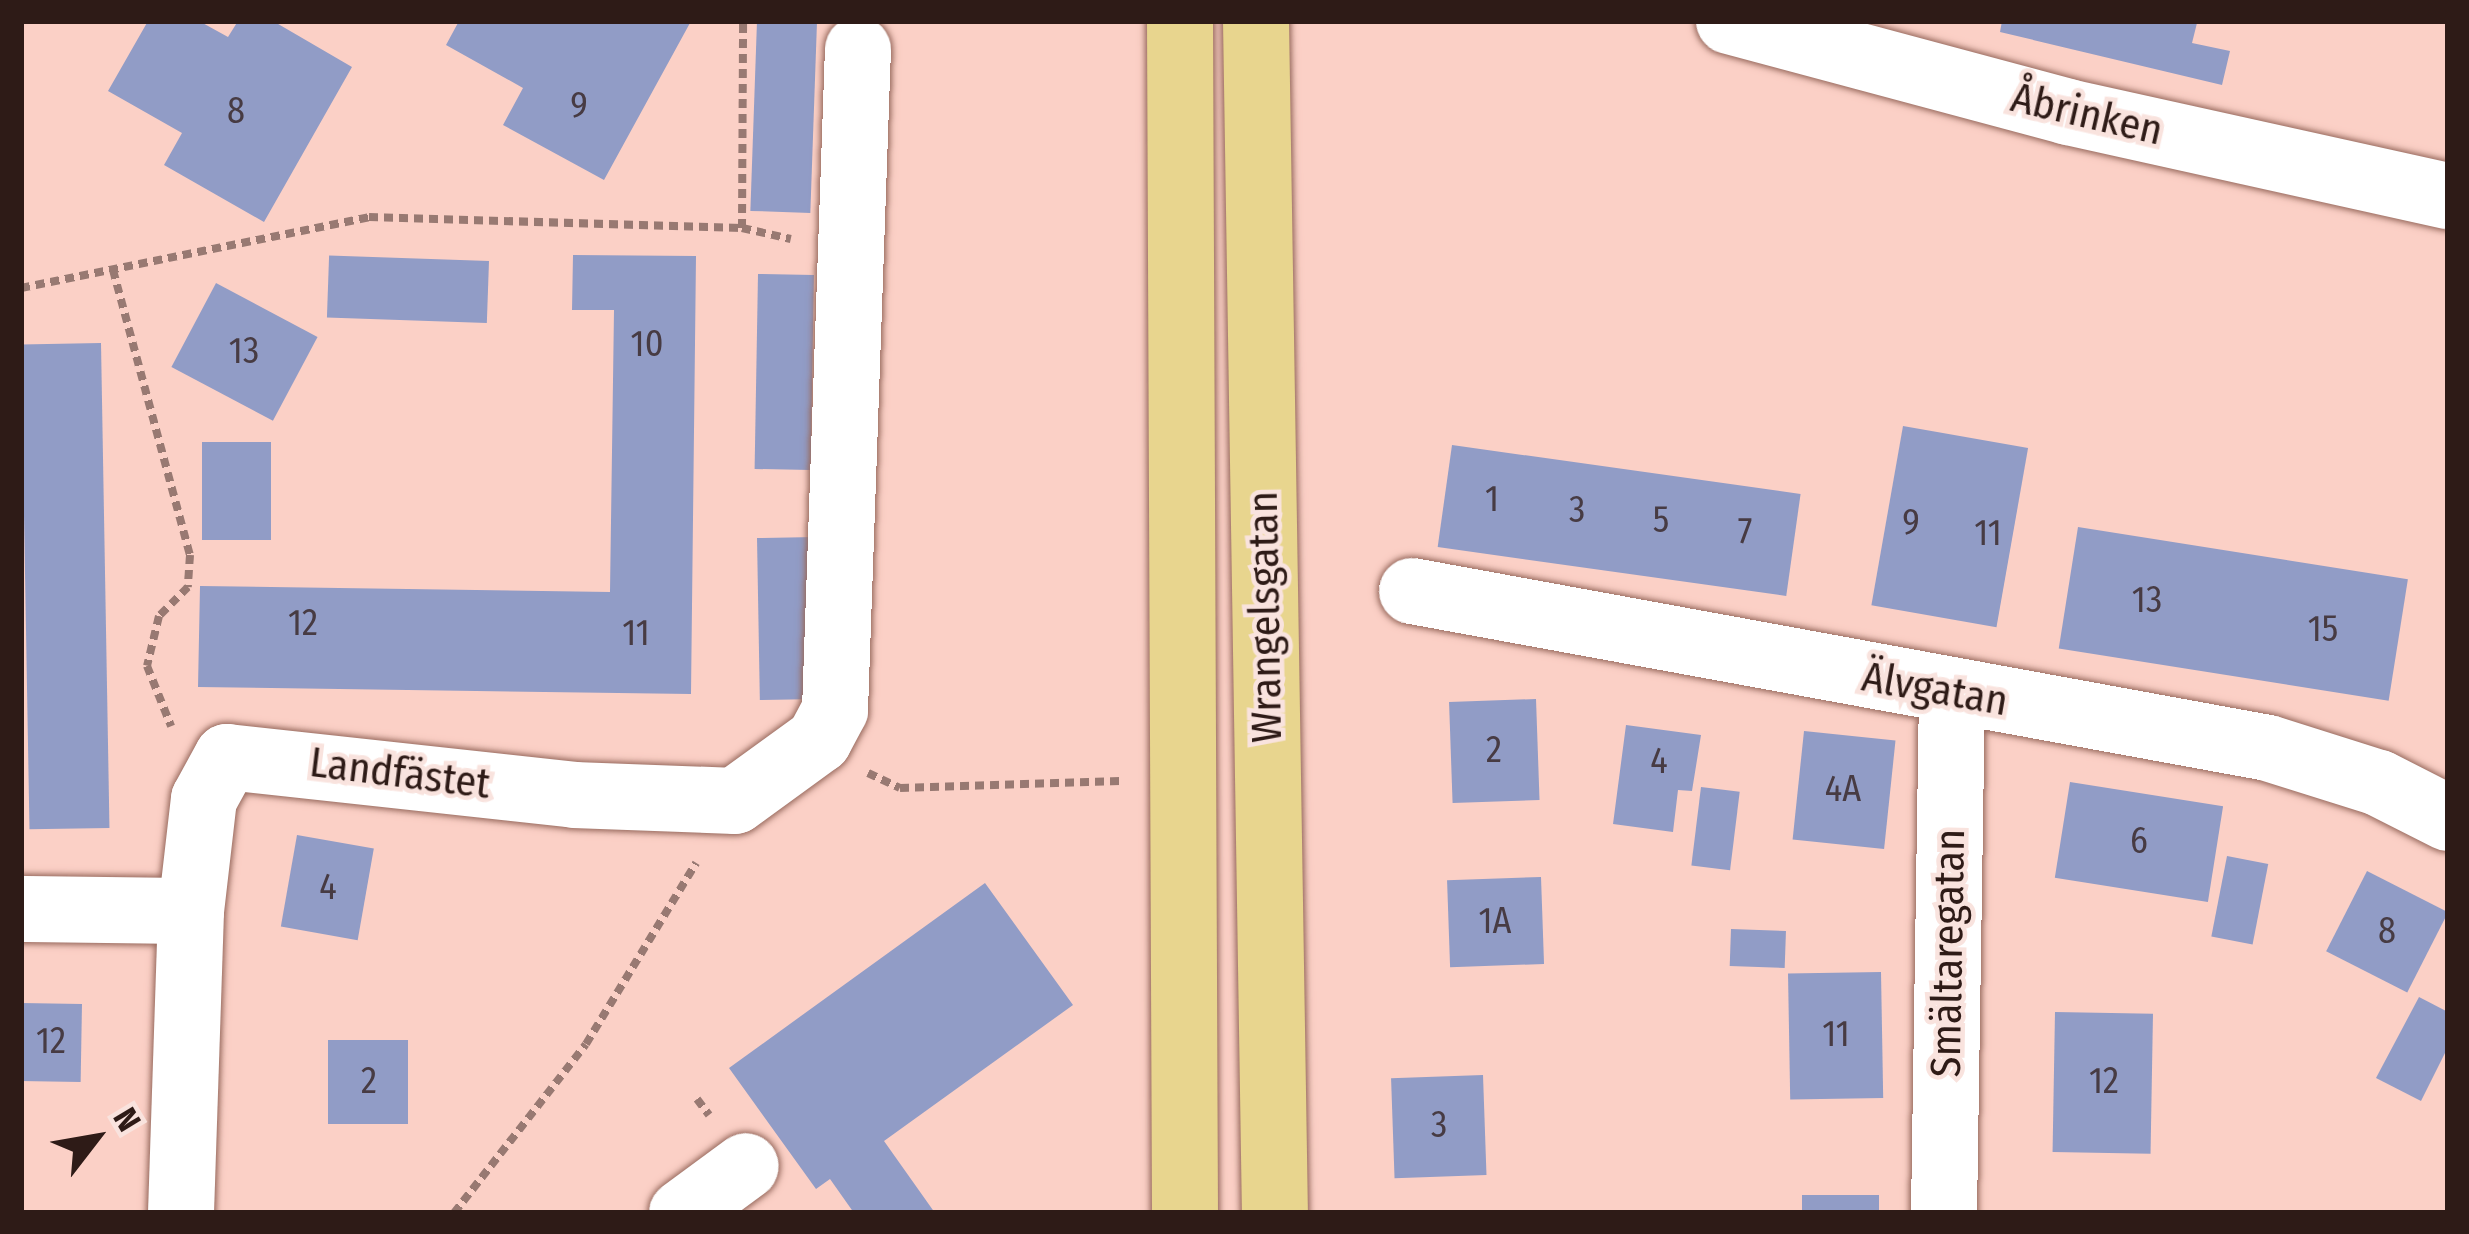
<!DOCTYPE html>
<html>
<head>
<meta charset="utf-8">
<style>
  body { margin:0 }
  #map { position:relative; width:2469px; height:1234px; overflow:hidden; background:#fbd0c6; font-family:"Fira Sans Condensed",sans-serif }
  div>[style] { position:absolute }
  [style*='--x'] { left:calc(var(--x)*1px); top:calc(var(--y)*1px); width:calc(var(--w)*1px); rotate:calc(var(--a)*1deg) }
  .building>* { inset:0; background:#919cc6; transform-origin:0 0 }
  .path>* { height:8px; margin-top:-4px; transform-origin:0; background:repeating-linear-gradient(90deg,#987972 0 9px,transparent 0 15px) }
  .roads { filter:drop-shadow(0 0 3px #986a5e) drop-shadow(0 0 3px #986a5e) }
  .minor>* { height:66px; margin:-33px; padding:0 33px; transform-origin:33px; border-radius:33px; background:#fff }
  .major>* { height:66px; margin:-33px; padding:0 33px; transform-origin:33px; border-radius:33px; background:#e8d58e }
  span { translate:-50% -50%; white-space:nowrap; text-align:center; line-height:1.15; -webkit-text-stroke:9px #f9e3de; paint-order:stroke }
  .number-label { font-size:36px; color:#473b43 }
  .number-label span { -webkit-text-stroke-width:0 }
  .street-label { font-size:42px; color:#2e1b17 }
  .frame { position:absolute; inset:0; border:24px solid #2e1b17; pointer-events:none }
  .north { position:absolute; left:36px; top:1078px; width:120px; height:120px; -webkit-text-stroke:9px #f9e3de; paint-order:stroke; rotate:59deg; font-size:33px; font-weight:700; line-height:48px; text-align:center; color:#2e1b17 }
  .north::after { content:''; display:block; margin:auto; width:42px; height:54px; background:#2e1b17; clip-path:polygon(50% 0,100% 100%,50% 72%,0 100%) }
</style>
</head>
<body>
<div id="map">
  <div class="building">
    <i style="clip-path:polygon(148px 21px,199px 21px,228px 37px,238px 21px,273px 21px,352px 67px,264px 222px,164px 165px,182px 133px,108px 91px)"></i>
    <i style="clip-path:polygon(459px 21px,687px 21px,690px 23px,604px 180px,503px 125px,523px 88px,446px 45px)"></i>
    <i style="left:757px;top:21px;width:60px;height:190px;rotate:2deg"></i>
    <i style="clip-path:polygon(2002px 21px,2190px 21px,2197px 23px,2192px 43px,2230px 51px,2222px 85px,2000px 32px)"></i>
    <i style="clip-path:polygon(573px 255px,696px 256px,691px 694px,198px 687px,200px 586px,610px 592px,614px 310px,572px 310px)"></i>
    <i style="left:489px;top:261px;width:62px;height:160px;rotate:92deg"></i>
    <i style="left:758px;top:274px;width:56px;height:195px;rotate:1deg"></i>
    <i style="left:216px;top:283px;width:115px;height:95px;rotate:28deg"></i>
    <i style="left:101px;top:343px;width:485px;height:80px;rotate:89deg"></i>
    <i style="left:1903px;top:426px;width:127px;height:182px;rotate:10deg"></i>
    <i style="left:202px;top:442px;width:69px;height:98px"></i>
    <i style="left:1452px;top:445px;width:352px;height:103px;rotate:8deg"></i>
    <i style="left:2078px;top:527px;width:334px;height:123px;rotate:9deg"></i>
    <i style="left:816px;top:537px;width:162px;height:59px;rotate:89deg"></i>
    <i style="left:1536px;top:699px;width:101px;height:87px;rotate:88deg"></i>
    <i style="clip-path:polygon(1626px 725px,1701px 735px,1692px 791px,1678px 790px,1673px 832px,1613px 824px)"></i>
    <i style="left:1804px;top:731px;width:92px;height:109px;rotate:6deg"></i>
    <i style="left:2070px;top:782px;width:155px;height:97px;rotate:9deg"></i>
    <i style="left:1701px;top:787px;width:39px;height:79px;rotate:7deg"></i>
    <i style="left:297px;top:835px;width:78px;height:93px;rotate:10deg"></i>
    <i style="left:2227px;top:856px;width:42px;height:82px;rotate:11deg"></i>
    <i style="left:2367px;top:871px;width:91px;height:90px;rotate:27deg"></i>
    <i style="left:1541px;top:877px;width:87px;height:94px;rotate:88deg"></i>
    <i style="clip-path:polygon(985px 883px,1073px 1005px,884px 1141px,935px 1213px,854px 1213px,830px 1179px,816px 1189px,729px 1068px)"></i>
    <i style="left:1731px;top:929px;width:55px;height:37px;rotate:2deg"></i>
    <i style="left:1881px;top:972px;width:126px;height:93px;rotate:89deg"></i>
    <i style="clip-path:polygon(2419px 997px,2448px 1012px,2448px 1047px,2421px 1101px,2376px 1078px)"></i>
    <i style="left:21px;top:1003px;width:61px;height:78px;rotate:1deg"></i>
    <i style="left:2055px;top:1012px;width:98px;height:140px;rotate:1deg"></i>
    <i style="left:328px;top:1040px;width:80px;height:84px"></i>
    <i style="left:1483px;top:1075px;width:100px;height:92px;rotate:88deg"></i>
    <i style="left:1879px;top:1195px;width:18px;height:77px;rotate:90deg"></i>
  </div>
  <div class="path">
    <i style="--x:742;--y:228;--w:207;--a:-89.7"></i>
    <i style="--x:113;--y:270;--w:295;--a:74.9"></i>
    <i style="--x:190;--y:555;--w:32;--a:94"></i>
    <i style="--x:188;--y:587;--w:41;--a:135"></i>
    <i style="--x:159;--y:616;--w:51;--a:103.5"></i>
    <i style="--x:147;--y:666;--w:65;--a:68.2"></i>
    <i style="--x:21;--y:288;--w:355;--a:-11.5"></i>
    <i style="--x:369;--y:217;--w:373;--a:1.7"></i>
    <i style="--x:742;--y:228;--w:50;--a:12.7"></i>
    <i style="--x:868;--y:773;--w:35;--a:25"></i>
    <i style="--x:900;--y:788;--w:220;--a:-1.8"></i>
    <i style="--x:697;--y:1099;--w:20;--a:53"></i>
    <i style="--x:454;--y:1213;--w:214;--a:-52"></i>
    <i style="--x:586;--y:1044;--w:212;--a:-58.7"></i>
  </div>
  <div class="roads">
    <div class="minor">
      <i style="--x:1729;--y:21;--w:351;--a:15"></i>
      <i style="--x:2068;--y:112;--w:389;--a:12.5"></i>
      <i style="--x:1412;--y:591;--w:870;--a:10.39"></i>
      <i style="--x:2268;--y:748;--w:116;--a:17.5"></i>
      <i style="--x:2379;--y:783;--w:77;--a:26.9"></i>
      <i style="--x:21;--y:909;--w:170;--a:0.7"></i>
      <i style="--x:181;--y:1213;--w:302;--a:-88.1"></i>
      <i style="--x:191;--y:911;--w:113;--a:-83.4"></i>
      <i style="--x:204;--y:799;--w:48;--a:-61.3"></i>
      <i style="--x:227;--y:757;--w:349;--a:6.2"></i>
      <i style="--x:574;--y:795;--w:161;--a:2.1"></i>
      <i style="--x:735;--y:801;--w:104;--a:-36"></i>
      <i style="--x:819;--y:740;--w:34;--a:-62"></i>
      <i style="--x:835;--y:710;--w:661;--a:-88.01"></i>
      <i style="--x:682;--y:1213;--w:79;--a:-36.3"></i>
      <i style="--x:1944;--y:1213;--w:520;--a:-89.12"></i>
    </div>
    <div class="major">
      <i style="--x:1180;--y:21;--w:1192;--a:89.76"></i>
      <i style="--x:1256;--y:21;--w:1192;--a:89.09"></i>
    </div>
  </div>
  <div class="number-label">
    <span style="left:579px;top:107px">9</span>
    <span style="left:236px;top:112px">8</span>
    <span style="left:647px;top:345px">10</span>
    <span style="left:244px;top:352px">13</span>
    <span style="left:1492px;top:500px">1</span>
    <span style="left:1577px;top:511px">3</span>
    <span style="left:1661px;top:521px">5</span>
    <span style="left:1911px;top:524px">9</span>
    <span style="left:1745px;top:532px">7</span>
    <span style="left:1988px;top:534px">11</span>
    <span style="left:2147px;top:601px">13</span>
    <span style="left:303px;top:624px">12</span>
    <span style="left:2323px;top:630px">15</span>
    <span style="left:636px;top:634px">11</span>
    <span style="left:1494px;top:751px">2</span>
    <span style="left:1659px;top:762px">4</span>
    <span style="left:1843px;top:790px">4A</span>
    <span style="left:2139px;top:842px">6</span>
    <span style="left:328px;top:888px">4</span>
    <span style="left:1495px;top:922px">1A</span>
    <span style="left:2387px;top:932px">8</span>
    <span style="left:1836px;top:1035px">11</span>
    <span style="left:51px;top:1042px">12</span>
    <span style="left:369px;top:1082px">2</span>
    <span style="left:2104px;top:1082px">12</span>
    <span style="left:1439px;top:1126px">3</span>
  </div>
  <div class="street-label">
    <span style="left:2087px;top:114px;rotate:13deg">Åbrinken</span>
    <span style="left:1265px;top:617px;rotate:-91deg">Wrangelsgatan</span>
    <span style="left:1935px;top:689px;rotate:10deg">Älvgatan</span>
    <span style="left:400px;top:773px;rotate:7deg">Landfästet</span>
    <span style="left:1948px;top:953px;rotate:-89deg">Smältaregatan</span>
  </div>
  <div class="frame"></div>
  <div class="north">N</div>
</div>
</body>
</html>
